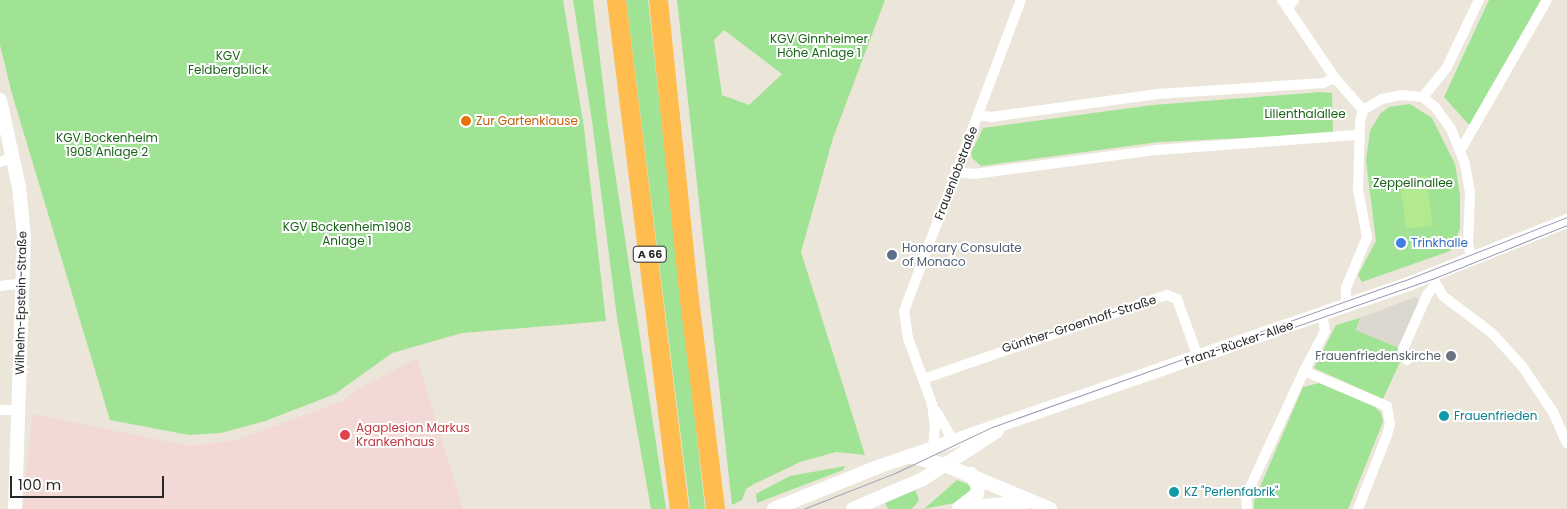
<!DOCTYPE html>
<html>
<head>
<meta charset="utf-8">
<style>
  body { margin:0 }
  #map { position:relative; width:1567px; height:509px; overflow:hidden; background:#ebe6d9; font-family:Poppins,sans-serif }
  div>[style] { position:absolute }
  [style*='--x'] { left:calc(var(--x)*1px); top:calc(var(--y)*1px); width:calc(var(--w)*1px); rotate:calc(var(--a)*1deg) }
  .medical>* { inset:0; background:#f2d9d5 }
  .green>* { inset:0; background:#a0e394 }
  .pitch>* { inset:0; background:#b3ea8f; transform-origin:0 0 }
  .plaza>* { inset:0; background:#dbd8cf }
  .street>* { height:10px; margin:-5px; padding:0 5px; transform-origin:5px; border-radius:5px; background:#fff }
  .secondary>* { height:14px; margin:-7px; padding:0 7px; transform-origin:7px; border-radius:7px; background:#fff }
  .highway>* { height:19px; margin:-9.5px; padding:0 9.5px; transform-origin:9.5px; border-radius:9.5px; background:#ffbc4f }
  .tram>* { height:1px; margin:-0.5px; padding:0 0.5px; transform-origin:0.5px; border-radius:0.5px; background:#9d9cb3 }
  .dots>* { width:14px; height:14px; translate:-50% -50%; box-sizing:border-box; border:2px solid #fff; border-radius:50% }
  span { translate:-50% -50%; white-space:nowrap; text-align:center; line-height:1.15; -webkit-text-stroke:4px #fff; paint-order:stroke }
  .shield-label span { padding:1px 4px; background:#fff; border:1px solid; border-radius:4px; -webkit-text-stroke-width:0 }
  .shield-label { font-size:11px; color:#282828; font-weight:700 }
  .park-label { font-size:12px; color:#1a6418 }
  .food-label { font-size:12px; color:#c56008 }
  .left { translate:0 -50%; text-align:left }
  .street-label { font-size:12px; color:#282828 }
  .shop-label { font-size:12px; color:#366cbe }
  .service-label { font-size:12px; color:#4e5e75 }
  .worship-label { font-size:12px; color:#5b616d }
  .right { translate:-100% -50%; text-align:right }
  .culture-label { font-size:12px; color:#0d838f }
  .health-label { font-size:12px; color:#be3a42 }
  .scale { position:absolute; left:10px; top:476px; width:154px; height:22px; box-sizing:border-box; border:2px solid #282828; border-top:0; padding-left:6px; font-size:15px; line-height:18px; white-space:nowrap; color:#282828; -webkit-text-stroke:4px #fff; paint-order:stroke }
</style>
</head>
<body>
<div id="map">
  <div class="medical">
    <i style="clip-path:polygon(417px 358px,463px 509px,23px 509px,32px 414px,190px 446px,236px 440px,343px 401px,354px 391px)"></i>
  </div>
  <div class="green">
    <i style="clip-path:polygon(0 0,563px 0,584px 128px,606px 321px,462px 333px,392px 353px,335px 394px,265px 421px,221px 433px,189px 435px,110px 420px,12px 94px,0 45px)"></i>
    <i style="clip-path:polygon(573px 0,593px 0,608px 126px,666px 509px,651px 509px,617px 318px,592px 121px)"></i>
    <i style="clip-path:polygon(626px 0,648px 0,705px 509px,690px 509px)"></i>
    <i style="clip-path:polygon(evenodd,677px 0,885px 0,833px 138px,801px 252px,865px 455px,836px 452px,800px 462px,754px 484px,746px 489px,742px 500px,732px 505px,677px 0,724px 30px,782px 74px,749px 105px,722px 95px,714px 40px,724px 30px)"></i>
    <i style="clip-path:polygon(1489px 0,1541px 0,1471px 127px,1444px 97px)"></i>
    <i style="clip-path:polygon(1321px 92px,1332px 93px,1333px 134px,1159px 142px,981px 166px,972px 158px,971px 153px,983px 128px,1153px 105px)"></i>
    <i style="clip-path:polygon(1410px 104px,1432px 118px,1455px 164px,1460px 195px,1460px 229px,1450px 251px,1362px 282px,1358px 275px,1376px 241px,1366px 160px,1370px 131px,1380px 114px,1389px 107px)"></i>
    <i style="clip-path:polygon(1360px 318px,1356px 330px,1399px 348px,1395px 356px,1400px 362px,1383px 399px,1314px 368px,1336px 325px)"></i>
    <i style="clip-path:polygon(1319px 383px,1375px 407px,1381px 413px,1383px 422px,1348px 509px,1254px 509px,1254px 501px,1303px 387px)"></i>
    <i style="clip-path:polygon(845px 466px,843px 470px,757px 503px,756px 494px,790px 476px)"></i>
    <i style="clip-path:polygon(957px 480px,970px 485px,972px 490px,964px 501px,924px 509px)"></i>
    <i style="clip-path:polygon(915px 489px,919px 500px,912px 509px,888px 509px,885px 503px)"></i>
  </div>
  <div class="pitch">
    <i style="left:1426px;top:176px;width:50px;height:27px;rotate:82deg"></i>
  </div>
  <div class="plaza">
    <i style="clip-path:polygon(1415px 297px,1420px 301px,1399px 348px,1356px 330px,1360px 318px)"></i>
  </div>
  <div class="street">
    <i style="--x:1282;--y:0;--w:94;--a:55.8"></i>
    <i style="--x:1335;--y:78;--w:43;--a:48.8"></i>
    <i style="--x:1288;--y:8;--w:10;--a:-53"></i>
    <i style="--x:1423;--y:97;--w:38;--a:-51"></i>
    <i style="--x:1447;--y:67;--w:74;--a:-64.5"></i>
    <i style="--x:978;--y:115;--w:13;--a:9"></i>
    <i style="--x:991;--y:117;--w:169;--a:-7.8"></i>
    <i style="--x:1158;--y:94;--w:165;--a:-3.8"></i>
    <i style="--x:1323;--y:83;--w:13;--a:-23"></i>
    <i style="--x:1460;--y:151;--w:174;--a:-60.1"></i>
    <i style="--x:0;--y:162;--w:14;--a:-21"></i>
    <i style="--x:957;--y:172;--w:17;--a:7"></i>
    <i style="--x:974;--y:174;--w:185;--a:-7.5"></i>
    <i style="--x:1157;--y:150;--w:202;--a:-4.3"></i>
    <i style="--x:1431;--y:275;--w:24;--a:60"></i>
    <i style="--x:1443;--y:296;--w:61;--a:37.1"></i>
    <i style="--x:1492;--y:333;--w:45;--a:47.7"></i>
    <i style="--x:1522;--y:366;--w:55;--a:56"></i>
    <i style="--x:1553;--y:412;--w:34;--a:66"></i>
    <i style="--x:0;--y:286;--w:23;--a:-7"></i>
    <i style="--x:1346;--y:306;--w:18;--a:-90"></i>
    <i style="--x:1346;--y:288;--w:55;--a:-67.6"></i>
    <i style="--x:1367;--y:237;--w:48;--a:-100.8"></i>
    <i style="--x:1358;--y:190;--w:68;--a:-88.3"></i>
    <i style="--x:1360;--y:122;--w:12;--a:-76"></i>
    <i style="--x:1363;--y:110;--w:22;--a:-30"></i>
    <i style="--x:1382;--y:99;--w:19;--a:-12"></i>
    <i style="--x:1401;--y:95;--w:22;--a:5"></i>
    <i style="--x:1423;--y:97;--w:16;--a:40"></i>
    <i style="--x:1435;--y:107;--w:27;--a:54"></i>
    <i style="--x:1451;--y:129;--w:38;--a:68"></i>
    <i style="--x:1465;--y:164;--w:28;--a:80"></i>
    <i style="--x:1470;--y:192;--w:52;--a:92.2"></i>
    <i style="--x:1468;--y:244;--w:16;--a:76"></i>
    <i style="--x:1407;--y:360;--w:12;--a:-110"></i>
    <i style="--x:1403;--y:349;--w:59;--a:-66"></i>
    <i style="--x:1427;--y:295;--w:13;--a:-51"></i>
    <i style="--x:1304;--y:371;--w:45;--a:-62.3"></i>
    <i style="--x:1325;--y:331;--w:17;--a:-100"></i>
    <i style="--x:923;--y:379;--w:258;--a:-19"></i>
    <i style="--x:1167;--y:295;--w:11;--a:22"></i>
    <i style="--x:1177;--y:299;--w:62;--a:70.1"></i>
    <i style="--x:0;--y:410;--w:18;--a:0"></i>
    <i style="--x:936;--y:411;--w:34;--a:60"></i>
    <i style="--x:933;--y:448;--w:22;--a:-85"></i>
    <i style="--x:935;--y:426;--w:22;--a:-98"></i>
    <i style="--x:932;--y:404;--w:70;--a:-110"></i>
    <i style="--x:908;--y:338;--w:27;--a:-98"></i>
    <i style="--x:904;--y:311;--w:332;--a:-69.4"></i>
    <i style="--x:1247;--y:509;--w:13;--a:-94"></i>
    <i style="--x:1246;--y:496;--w:138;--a:-65.1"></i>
    <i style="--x:1304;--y:371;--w:90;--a:22.9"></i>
    <i style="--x:1387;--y:406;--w:18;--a:81"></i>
    <i style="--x:1390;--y:424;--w:11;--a:105"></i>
    <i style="--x:1387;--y:435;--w:79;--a:111.4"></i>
  </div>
  <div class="secondary">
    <i style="--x:0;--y:100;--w:89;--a:77.7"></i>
    <i style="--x:19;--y:187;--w:50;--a:84.3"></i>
    <i style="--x:24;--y:237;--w:272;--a:91.9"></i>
    <i style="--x:909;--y:456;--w:37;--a:14"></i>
    <i style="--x:945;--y:465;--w:114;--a:22.7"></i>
    <i style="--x:959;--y:508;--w:23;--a:-38"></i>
    <i style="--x:977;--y:494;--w:7;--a:-82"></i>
    <i style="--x:978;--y:487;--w:15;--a:-118"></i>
    <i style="--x:962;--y:508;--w:64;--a:-5.4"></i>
    <i style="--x:774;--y:509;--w:109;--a:-22.1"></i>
    <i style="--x:875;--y:468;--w:567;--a:-19.04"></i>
    <i style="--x:1411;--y:283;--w:168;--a:-21.7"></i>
    <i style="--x:853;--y:509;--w:76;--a:-23.2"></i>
    <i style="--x:923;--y:479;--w:88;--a:-33"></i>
  </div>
  <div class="highway">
    <i style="--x:616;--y:0;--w:513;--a:82.94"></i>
    <i style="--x:658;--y:0;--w:301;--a:84.1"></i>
    <i style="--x:689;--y:299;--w:212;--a:82.9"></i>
  </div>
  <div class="tram">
    <i style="--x:1268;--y:336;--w:174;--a:-19.2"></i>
    <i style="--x:1432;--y:279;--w:145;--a:-21.8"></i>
    <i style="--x:803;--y:509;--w:99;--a:-21.4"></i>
    <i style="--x:895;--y:473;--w:107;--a:-25.4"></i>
    <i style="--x:992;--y:427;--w:436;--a:-19.6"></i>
    <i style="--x:1403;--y:281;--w:176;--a:-21.3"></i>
  </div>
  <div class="dots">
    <i style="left:466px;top:121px;background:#e8710a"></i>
    <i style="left:1401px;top:243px;background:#3f7fe0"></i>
    <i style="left:892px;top:255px;background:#5c6f8a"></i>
    <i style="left:1451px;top:356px;background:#6b7280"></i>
    <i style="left:1444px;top:416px;background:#0f9aa8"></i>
    <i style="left:345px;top:435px;background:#e0444e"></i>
    <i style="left:1174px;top:492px;background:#0f9aa8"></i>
  </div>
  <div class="shield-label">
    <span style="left:650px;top:254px">A 66</span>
  </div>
  <div class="park-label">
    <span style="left:819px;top:46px">KGV Ginnheimer<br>Höhe Anlage 1</span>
    <span style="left:228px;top:63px">KGV<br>Feldbergblick</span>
    <span style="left:1305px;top:114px">Lilienthalallee</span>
    <span style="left:107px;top:145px">KGV Bockenheim<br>1908 Anlage 2</span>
    <span style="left:1413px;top:183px">Zeppelinallee</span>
    <span style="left:347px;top:234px">KGV Bockenheim1908<br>Anlage 1</span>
  </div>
  <div class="food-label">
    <span class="left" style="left:476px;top:121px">Zur Gartenklause</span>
  </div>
  <div class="street-label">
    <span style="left:956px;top:173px;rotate:-69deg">Frauenlobstraße</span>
    <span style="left:21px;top:303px;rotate:-89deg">Wilhelm-Epstein-Straße</span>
    <span style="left:1079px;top:324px;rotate:-18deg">Günther-Groenhoff-Straße</span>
    <span style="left:1239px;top:343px;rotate:-19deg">Franz-Rücker-Allee</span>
  </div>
  <div class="shop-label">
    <span class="left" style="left:1411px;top:243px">Trinkhalle</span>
  </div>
  <div class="service-label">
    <span class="left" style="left:902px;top:255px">Honorary Consulate<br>of Monaco</span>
  </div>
  <div class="worship-label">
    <span class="right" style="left:1441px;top:356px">Frauenfriedenskirche</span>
  </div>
  <div class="culture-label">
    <span class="left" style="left:1454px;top:416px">Frauenfrieden</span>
    <span class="left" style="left:1184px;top:492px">KZ "Perlenfabrik"</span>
  </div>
  <div class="health-label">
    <span class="left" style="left:356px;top:435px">Agaplesion Markus<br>Krankenhaus</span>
  </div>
  <div class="scale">100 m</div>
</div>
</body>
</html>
